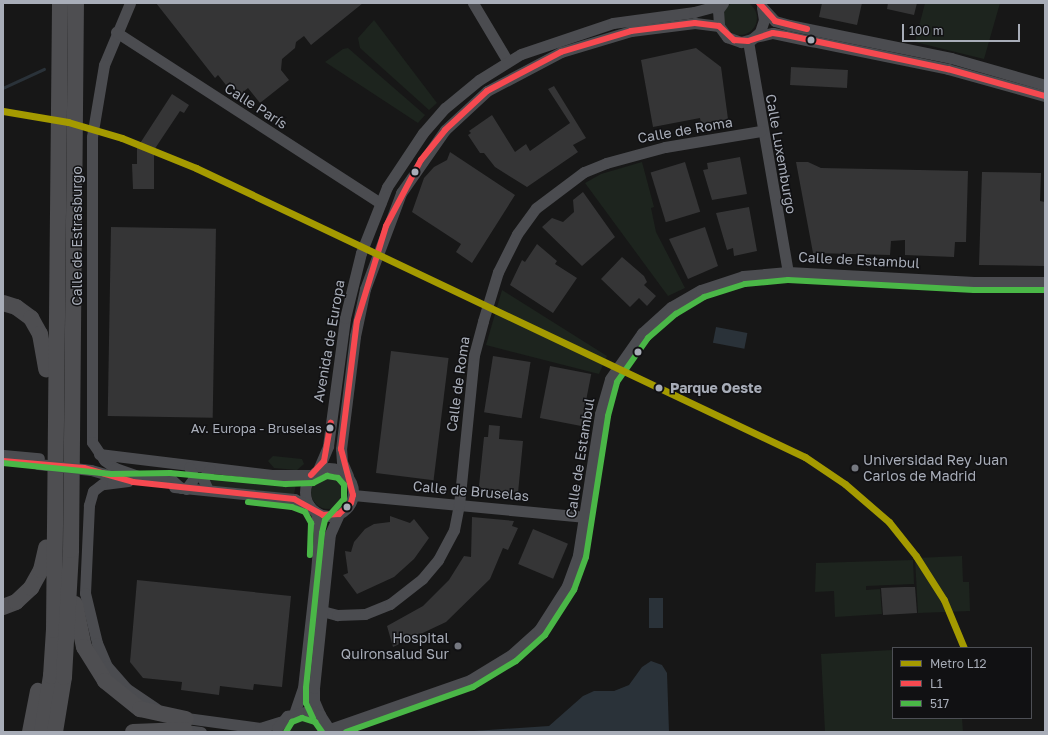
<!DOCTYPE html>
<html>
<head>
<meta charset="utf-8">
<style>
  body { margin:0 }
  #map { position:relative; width:1048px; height:735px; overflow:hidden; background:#171717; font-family:"Golos Text",sans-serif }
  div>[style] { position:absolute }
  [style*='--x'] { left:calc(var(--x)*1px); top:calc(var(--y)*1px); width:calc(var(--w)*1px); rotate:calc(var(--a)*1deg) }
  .green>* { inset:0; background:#1d241e }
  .round { border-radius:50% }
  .water>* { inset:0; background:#2a3239; transform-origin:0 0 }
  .stream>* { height:2.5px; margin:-1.25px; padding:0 1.25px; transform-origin:1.25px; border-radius:1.25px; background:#2a3239 }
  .building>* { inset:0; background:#353536; transform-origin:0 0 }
  .minor>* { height:11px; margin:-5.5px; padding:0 5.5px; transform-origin:5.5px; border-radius:5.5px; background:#4b4c50 }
  .minor>.ring { margin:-5.5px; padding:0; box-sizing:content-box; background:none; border:11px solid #4b4c50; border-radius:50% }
  .highway>* { height:16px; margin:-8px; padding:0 8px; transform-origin:8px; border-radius:8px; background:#4e4e51 }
  .minor-bridge>* { height:11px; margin:-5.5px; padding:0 5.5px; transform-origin:5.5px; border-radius:5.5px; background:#4b4c50 }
  .bus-1>* { height:6px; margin:-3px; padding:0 3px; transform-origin:3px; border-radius:3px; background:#f64950 }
  .bus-2>* { height:6px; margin:-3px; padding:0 3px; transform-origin:3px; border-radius:3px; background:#4ab747 }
  .metro-1>* { height:7px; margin:-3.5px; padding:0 3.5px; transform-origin:3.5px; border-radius:3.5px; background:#a49a00 }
  .dots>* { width:11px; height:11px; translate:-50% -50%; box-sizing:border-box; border:2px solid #111113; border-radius:50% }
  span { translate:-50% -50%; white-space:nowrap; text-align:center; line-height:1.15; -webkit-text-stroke:3px #111113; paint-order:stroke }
  .bus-label { font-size:13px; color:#a8adb8 }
  .right { translate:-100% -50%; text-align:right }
  .street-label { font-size:14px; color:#a8adb8 }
  .stop-label { font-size:14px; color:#a8adb8; font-weight:700 }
  .left { translate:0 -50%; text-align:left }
  .poi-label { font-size:14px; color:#a8adb8 }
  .frame { position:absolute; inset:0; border:4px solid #a8adb8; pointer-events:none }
  .legend { position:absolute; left:892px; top:647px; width:140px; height:72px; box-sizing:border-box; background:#111113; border:1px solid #4d4f55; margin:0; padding:5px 7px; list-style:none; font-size:12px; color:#a8adb8 }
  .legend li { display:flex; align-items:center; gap:8px; height:20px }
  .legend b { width:20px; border:1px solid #4d4f55 }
  .scale { position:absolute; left:902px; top:24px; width:118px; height:18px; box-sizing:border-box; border:2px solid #a8adb8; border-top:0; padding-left:5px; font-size:12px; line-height:14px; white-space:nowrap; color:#a8adb8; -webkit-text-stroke:3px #111113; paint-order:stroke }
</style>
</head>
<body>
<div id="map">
  <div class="green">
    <i class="round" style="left:723px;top:1px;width:34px;height:34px"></i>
    <i style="clip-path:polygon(925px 3px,1000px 3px,984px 59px,915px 42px)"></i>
    <i style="clip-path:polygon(374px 20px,437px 103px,429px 110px,360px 48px,358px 38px)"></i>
    <i style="clip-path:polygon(348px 48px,425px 115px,418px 123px,325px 62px,343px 49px)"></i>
    <i style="clip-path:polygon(642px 162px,654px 207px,651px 208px,656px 232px,685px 288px,668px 296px,585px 183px,601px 174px)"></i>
    <i style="clip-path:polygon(502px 290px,607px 356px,599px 374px,486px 345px)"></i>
    <i style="clip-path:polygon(273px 456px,302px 459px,304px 464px,297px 470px,274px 468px,268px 461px)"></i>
    <i style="clip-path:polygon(214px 474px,294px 482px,296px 485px,294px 494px,211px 486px,208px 483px,209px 476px)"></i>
    <i class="round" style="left:311px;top:475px;width:34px;height:34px"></i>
    <i style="clip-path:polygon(962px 556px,963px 582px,969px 582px,970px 611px,918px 613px,915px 558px)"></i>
    <i style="clip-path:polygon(913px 560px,914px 584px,866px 586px,866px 590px,880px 589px,882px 614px,835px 617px,834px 591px,815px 592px,816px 563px)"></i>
    <i style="clip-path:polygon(893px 650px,893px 718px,962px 718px,963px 732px,825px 732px,821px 654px)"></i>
    <i style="clip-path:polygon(308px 716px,321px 724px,325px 732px,281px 732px,293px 718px)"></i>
  </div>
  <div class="water">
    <i style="left:716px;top:327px;width:32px;height:16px;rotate:11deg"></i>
    <i style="left:649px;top:598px;width:14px;height:30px"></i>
    <i style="clip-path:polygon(651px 661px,662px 665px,667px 673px,669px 732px,459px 732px,549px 726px,583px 696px,594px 691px,614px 691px,629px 685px,642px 667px)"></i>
  </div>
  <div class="stream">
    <i style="--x:3;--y:88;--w:45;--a:-24.9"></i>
  </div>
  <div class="building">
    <i style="clip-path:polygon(156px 3px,363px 3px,311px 45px,304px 36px,296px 42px,295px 48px,282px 59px,281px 70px,289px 80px,260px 103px,248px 88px,241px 94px,230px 82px,226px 85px,218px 75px,215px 78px)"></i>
    <i style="clip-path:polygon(822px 3px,862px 3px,857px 25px,819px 17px)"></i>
    <i style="clip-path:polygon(888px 3px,917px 3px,914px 15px,887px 9px)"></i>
    <i style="clip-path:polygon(696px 48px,721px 67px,728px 119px,701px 124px,700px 118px,653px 127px,641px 60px)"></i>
    <i style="left:791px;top:67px;width:57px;height:18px;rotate:3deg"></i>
    <i style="clip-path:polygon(554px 86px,586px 138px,573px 145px,578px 152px,527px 187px,495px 167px,484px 153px,480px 153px,468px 135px,471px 133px,469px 131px,492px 115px,515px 152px,526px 144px,530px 151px,570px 123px,548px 89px)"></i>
    <i style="clip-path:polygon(172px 94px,189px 105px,184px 113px,180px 111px,154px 150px,154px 189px,133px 189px,132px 164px,137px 164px,137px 148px)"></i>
    <i style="clip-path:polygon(450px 152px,515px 195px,472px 263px,456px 252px,461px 244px,412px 212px,424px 178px,434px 167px,447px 160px)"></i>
    <i style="clip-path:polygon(740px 157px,747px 194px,712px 200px,703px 170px,708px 169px,707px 163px)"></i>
    <i style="left:685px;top:162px;width:52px;height:36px;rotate:73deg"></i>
    <i style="clip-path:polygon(796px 162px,808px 162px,821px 168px,968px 171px,966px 242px,955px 242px,954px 257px,905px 255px,905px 240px,891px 241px,890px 255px,813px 253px)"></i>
    <i style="clip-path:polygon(982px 172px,1041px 173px,1040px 201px,1045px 202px,1045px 266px,979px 265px)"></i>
    <i style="clip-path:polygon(583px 192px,615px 237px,582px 266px,542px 227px,552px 218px,563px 222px,574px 212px,573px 200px)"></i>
    <i style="clip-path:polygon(749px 207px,757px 251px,734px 256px,733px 248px,727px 250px,716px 213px)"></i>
    <i style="left:111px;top:227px;width:105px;height:189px;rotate:1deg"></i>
    <i style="clip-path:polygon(705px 227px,718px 266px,688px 279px,669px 239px)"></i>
    <i style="clip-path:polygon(537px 244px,557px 261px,555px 264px,577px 278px,553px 313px,510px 285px,522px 260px,525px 262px)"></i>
    <i style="clip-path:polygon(622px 257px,644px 276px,647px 282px,644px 285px,656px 296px,647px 306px,639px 298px,630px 307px,601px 279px)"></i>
    <i style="left:391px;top:351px;width:58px;height:123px;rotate:7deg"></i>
    <i style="left:493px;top:356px;width:38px;height:57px;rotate:9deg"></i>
    <i style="left:550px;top:366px;width:42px;height:53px;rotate:11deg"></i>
    <i style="clip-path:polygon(489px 425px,500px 426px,499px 439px,523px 441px,518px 493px,483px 490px,479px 486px,484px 437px,488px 437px)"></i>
    <i style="clip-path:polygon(390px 516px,410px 523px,414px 519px,429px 538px,414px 559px,394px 577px,357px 594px,343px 575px,348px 573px,345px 551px,351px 552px,354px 542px,365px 529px,374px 524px,390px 522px)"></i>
    <i style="clip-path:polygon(472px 517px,514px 521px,512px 526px,518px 528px,508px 550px,503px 548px,490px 579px,446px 622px,393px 647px,387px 626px,423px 606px,449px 580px,464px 556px,471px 557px)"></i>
    <i style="left:533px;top:529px;width:38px;height:38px;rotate:23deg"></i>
    <i style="clip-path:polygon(137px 580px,291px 596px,282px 687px,254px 684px,253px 690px,220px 686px,219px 695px,181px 690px,182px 682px,143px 678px,130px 662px)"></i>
    <i style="clip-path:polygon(904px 587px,915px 587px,917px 613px,883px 615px,881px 588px)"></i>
  </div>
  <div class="minor">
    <i style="--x:130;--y:3;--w:67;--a:112.8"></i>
    <i style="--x:104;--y:65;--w:73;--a:99.5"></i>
    <i style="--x:92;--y:137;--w:305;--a:90"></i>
    <i style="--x:92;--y:442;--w:22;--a:56"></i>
    <i style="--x:104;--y:460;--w:14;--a:36"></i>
    <i style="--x:115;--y:468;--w:31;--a:19"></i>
    <i style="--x:144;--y:478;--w:28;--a:4"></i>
    <i style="--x:172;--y:480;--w:12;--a:42"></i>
    <i style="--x:473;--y:3;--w:66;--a:59.2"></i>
    <i style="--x:723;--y:3;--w:9;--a:126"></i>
    <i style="--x:718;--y:10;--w:16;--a:86"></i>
    <i style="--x:719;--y:26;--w:14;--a:54"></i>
    <i style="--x:727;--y:37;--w:15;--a:20"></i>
    <i style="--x:741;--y:42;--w:11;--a:-15"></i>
    <i style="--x:752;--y:39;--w:11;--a:-41"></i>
    <i style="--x:760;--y:32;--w:13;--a:-72"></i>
    <i style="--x:764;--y:20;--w:13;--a:-99"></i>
    <i style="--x:762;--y:7;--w:19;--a:47"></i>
    <i style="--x:775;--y:21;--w:15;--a:16"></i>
    <i style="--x:789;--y:25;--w:165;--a:11.5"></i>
    <i style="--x:951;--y:58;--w:98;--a:16"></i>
    <i style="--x:116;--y:32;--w:315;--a:32.9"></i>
    <i style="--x:755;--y:37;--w:18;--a:-13"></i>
    <i style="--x:773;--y:33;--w:40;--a:12"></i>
    <i style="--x:812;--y:41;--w:139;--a:11.6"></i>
    <i style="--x:948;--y:69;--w:101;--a:15.6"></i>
    <i style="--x:748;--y:41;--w:234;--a:80.2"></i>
    <i style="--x:99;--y:454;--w:174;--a:6.9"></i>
    <i style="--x:272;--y:475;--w:39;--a:0"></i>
    <i style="--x:3;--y:455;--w:36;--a:5"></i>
    <i class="ring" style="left:305px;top:468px;width:37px;height:37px"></i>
    <i style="--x:91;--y:470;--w:35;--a:16"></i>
    <i style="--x:318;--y:470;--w:26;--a:-67"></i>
    <i style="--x:328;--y:446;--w:129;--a:-82.4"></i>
    <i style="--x:345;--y:318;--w:67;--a:-76.2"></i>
    <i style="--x:361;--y:253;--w:71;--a:-68.5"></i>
    <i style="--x:387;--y:187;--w:65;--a:-56.3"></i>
    <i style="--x:423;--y:133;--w:33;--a:-49"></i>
    <i style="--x:445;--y:108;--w:44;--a:-39.5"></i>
    <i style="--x:479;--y:80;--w:49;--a:-31.8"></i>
    <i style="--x:521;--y:54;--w:97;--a:-18.6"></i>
    <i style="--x:613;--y:23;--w:82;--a:-7.7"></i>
    <i style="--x:694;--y:12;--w:28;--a:-15"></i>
    <i style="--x:348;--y:476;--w:15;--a:-113"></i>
    <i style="--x:342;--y:462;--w:13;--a:-94"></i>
    <i style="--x:341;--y:449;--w:114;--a:-82.9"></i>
    <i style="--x:355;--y:336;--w:48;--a:-78"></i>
    <i style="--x:365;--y:289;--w:103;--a:-69.4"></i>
    <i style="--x:401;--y:193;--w:77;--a:-55.1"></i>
    <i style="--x:445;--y:130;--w:57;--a:-42.9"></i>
    <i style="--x:487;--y:91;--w:84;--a:-27.8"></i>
    <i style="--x:561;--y:52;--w:73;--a:-16.7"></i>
    <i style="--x:631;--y:31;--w:64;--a:-7.1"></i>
    <i style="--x:695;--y:23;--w:24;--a:7"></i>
    <i style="--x:128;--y:481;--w:26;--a:173"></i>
    <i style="--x:102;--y:484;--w:11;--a:142"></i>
    <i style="--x:93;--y:491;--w:15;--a:106"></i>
    <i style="--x:89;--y:505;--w:88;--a:92.6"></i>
    <i style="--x:85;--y:593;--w:51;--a:76.5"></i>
    <i style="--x:97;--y:643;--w:25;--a:67"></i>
    <i style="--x:107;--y:666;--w:29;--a:49"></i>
    <i style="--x:126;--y:688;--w:37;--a:34"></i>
    <i style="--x:174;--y:487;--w:121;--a:5.7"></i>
    <i style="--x:294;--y:499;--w:16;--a:22"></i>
    <i style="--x:186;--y:489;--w:14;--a:-54"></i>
    <i style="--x:194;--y:478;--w:12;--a:-114"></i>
    <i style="--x:208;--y:490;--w:12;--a:-114"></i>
    <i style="--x:203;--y:479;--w:12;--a:-55"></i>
    <i style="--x:353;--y:495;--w:234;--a:5.4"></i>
    <i style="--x:322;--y:611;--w:16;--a:15"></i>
    <i style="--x:337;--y:615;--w:28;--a:-2"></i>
    <i style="--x:365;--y:614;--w:27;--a:-22"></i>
    <i style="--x:390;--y:604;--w:41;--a:-38"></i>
    <i style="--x:422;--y:579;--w:25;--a:-50"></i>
    <i style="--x:438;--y:560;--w:34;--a:-62"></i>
    <i style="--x:454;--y:530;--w:25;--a:-79"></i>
    <i style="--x:459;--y:505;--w:151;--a:-84.3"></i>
    <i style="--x:474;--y:355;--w:35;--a:-75"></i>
    <i style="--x:483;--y:321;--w:51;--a:-73"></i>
    <i style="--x:498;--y:272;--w:42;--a:-63.4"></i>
    <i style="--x:517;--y:234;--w:32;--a:-54"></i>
    <i style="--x:536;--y:208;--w:60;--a:-36.9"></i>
    <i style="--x:584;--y:172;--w:24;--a:-22"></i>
    <i style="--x:606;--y:163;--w:61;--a:-15.2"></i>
    <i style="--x:665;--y:147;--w:97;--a:-9.5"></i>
    <i style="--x:295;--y:711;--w:24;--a:-71"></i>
    <i style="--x:303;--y:688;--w:116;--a:-83.6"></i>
    <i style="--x:316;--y:573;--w:40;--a:-85.7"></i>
    <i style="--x:319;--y:533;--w:21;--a:-98"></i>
    <i style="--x:320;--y:715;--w:15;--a:-113"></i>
    <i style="--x:314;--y:701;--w:13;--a:-90"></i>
    <i style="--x:314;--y:688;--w:155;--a:-84.1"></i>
    <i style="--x:330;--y:534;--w:22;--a:-66"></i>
    <i style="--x:179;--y:717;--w:82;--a:7.7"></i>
    <i style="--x:260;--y:728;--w:21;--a:-17"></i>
    <i style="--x:277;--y:728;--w:16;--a:-50"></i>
    <i style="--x:287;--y:716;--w:22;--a:-13"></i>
    <i style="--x:308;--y:711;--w:13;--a:18"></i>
    <i style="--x:320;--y:715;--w:20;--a:57"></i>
    <i style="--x:330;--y:729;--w:148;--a:-19.3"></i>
    <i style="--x:470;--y:680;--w:48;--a:-31.4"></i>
    <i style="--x:511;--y:655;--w:38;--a:-42"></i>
    <i style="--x:539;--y:630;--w:52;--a:-57.5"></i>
    <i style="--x:567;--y:586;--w:33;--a:-70"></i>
    <i style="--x:578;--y:555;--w:143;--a:-81.1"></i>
    <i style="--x:600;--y:414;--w:36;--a:-74"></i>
    <i style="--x:610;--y:379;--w:56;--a:-55.2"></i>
    <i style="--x:642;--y:333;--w:39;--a:-42"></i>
    <i style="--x:671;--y:307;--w:34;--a:-30"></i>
    <i style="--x:701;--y:290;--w:44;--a:-18.4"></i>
    <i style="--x:743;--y:276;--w:45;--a:-5.1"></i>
    <i style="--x:788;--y:272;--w:186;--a:3.1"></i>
    <i style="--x:974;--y:282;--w:71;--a:0"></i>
    <i style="--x:185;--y:730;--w:16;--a:7"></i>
  </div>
  <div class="highway">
    <i style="--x:3;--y:303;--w:14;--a:17"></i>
    <i style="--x:16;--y:307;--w:19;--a:36"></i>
    <i style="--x:31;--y:318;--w:18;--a:61"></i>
    <i style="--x:40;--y:334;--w:36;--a:80"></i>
    <i style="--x:75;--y:604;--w:44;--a:78.2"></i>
    <i style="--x:84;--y:647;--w:40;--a:58"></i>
    <i style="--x:105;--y:681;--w:45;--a:38.7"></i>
    <i style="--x:140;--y:709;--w:47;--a:12.3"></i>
    <i style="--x:3;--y:607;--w:14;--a:-21"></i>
    <i style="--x:16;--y:602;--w:21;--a:-43"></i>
    <i style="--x:31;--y:588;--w:21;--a:-61"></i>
    <i style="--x:41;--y:570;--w:23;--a:-77"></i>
    <i style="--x:30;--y:732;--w:42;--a:-79"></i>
    <i style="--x:42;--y:732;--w:57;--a:-80.9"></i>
    <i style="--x:51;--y:676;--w:46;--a:-86.3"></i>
    <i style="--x:54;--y:630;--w:627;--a:-89.45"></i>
    <i style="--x:55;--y:732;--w:56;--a:-80.7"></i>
    <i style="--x:64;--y:677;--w:127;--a:-86.8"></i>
    <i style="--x:71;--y:550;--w:547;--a:-89.48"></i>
    <i style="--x:133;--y:732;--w:52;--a:-2.2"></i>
  </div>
  <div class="minor-bridge">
    <i style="--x:38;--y:464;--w:53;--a:6.5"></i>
  </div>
  <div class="bus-1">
    <i style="--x:759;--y:3;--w:24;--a:48"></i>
    <i style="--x:775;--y:21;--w:33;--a:14"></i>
    <i style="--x:719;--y:26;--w:21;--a:43"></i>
    <i style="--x:734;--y:40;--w:14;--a:4"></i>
    <i style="--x:748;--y:41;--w:26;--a:-18"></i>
    <i style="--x:773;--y:33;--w:13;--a:9"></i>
    <i style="--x:786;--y:35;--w:166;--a:11.9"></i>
    <i style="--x:948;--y:69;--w:101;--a:15.6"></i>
    <i style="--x:3;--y:461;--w:81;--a:4.9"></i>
    <i style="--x:84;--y:468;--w:51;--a:15.9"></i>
    <i style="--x:133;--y:482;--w:162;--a:6"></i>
    <i style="--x:294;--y:499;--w:33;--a:29"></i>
    <i style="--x:323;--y:515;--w:16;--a:-4"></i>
    <i style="--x:339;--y:514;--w:16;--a:-43"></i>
    <i style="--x:351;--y:503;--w:8;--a:-76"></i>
    <i style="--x:353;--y:495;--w:48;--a:-104.6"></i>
    <i style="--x:341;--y:449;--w:129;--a:-82.9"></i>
    <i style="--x:357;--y:321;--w:99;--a:-73"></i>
    <i style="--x:386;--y:226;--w:75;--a:-62.1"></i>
    <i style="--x:421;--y:160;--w:38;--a:-51"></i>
    <i style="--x:445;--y:130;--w:57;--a:-42.9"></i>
    <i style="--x:487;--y:91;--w:84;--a:-27.8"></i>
    <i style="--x:561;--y:52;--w:73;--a:-16.7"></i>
    <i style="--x:631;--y:31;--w:64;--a:-7.1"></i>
    <i style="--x:695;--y:23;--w:24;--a:7"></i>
    <i style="--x:311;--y:475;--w:19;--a:-47"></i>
    <i style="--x:324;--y:461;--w:39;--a:-80"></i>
  </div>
  <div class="bus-2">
    <i style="--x:3;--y:463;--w:109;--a:5.8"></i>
    <i style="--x:111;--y:474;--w:59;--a:-1"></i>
    <i style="--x:170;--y:473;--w:116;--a:5.5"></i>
    <i style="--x:285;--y:484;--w:28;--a:-2"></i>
    <i style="--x:313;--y:483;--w:16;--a:-27"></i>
    <i style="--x:327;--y:476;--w:11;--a:10"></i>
    <i style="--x:338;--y:478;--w:9;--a:49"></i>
    <i style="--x:344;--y:485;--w:14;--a:90"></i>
    <i style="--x:344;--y:499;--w:28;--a:132"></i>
    <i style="--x:325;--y:520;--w:13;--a:103"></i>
    <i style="--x:322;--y:533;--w:156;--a:95.9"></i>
    <i style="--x:306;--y:688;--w:15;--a:90"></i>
    <i style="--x:306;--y:703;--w:17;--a:65"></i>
    <i style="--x:248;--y:502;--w:44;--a:6.5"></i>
    <i style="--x:292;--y:507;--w:14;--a:21"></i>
    <i style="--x:305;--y:512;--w:13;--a:61"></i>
    <i style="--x:311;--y:523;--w:32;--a:92"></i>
    <i style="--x:286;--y:732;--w:12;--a:-59"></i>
    <i style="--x:292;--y:722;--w:11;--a:-22"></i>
    <i style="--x:302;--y:718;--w:14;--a:17"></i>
    <i style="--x:315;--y:722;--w:12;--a:55"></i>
    <i style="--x:346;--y:732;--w:135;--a:-19.5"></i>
    <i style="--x:473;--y:687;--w:50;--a:-31.2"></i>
    <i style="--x:516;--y:661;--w:39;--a:-42"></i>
    <i style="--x:545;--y:635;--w:54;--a:-57.2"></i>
    <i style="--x:574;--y:590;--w:35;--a:-70"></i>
    <i style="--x:586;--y:557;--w:143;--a:-81.1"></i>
    <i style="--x:608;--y:416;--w:35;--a:-75"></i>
    <i style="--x:617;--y:382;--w:54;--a:-54.8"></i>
    <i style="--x:648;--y:338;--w:37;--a:-41"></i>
    <i style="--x:676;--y:314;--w:33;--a:-31"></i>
    <i style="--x:704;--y:297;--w:43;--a:-17.6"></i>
    <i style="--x:745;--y:284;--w:43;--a:-5.3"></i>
    <i style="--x:788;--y:280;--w:186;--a:3.1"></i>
    <i style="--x:974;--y:290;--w:71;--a:0"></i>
  </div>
  <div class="metro-1">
    <i style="--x:3;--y:111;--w:66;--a:9.6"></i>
    <i style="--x:68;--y:122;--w:56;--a:16.5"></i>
    <i style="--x:122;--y:138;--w:80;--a:22.1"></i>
    <i style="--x:196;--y:168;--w:674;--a:25.39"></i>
    <i style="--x:805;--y:457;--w:48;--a:34"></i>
    <i style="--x:845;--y:484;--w:58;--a:40.8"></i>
    <i style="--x:889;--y:522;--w:43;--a:51.5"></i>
    <i style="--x:916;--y:556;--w:52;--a:57.5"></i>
    <i style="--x:944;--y:600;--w:52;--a:67.4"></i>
  </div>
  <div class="dots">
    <i style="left:811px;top:40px;background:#a8adb8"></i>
    <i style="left:415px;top:172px;background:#a8adb8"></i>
    <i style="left:638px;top:352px;background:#a8adb8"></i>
    <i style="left:659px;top:388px;background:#a8adb8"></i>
    <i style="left:330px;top:428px;background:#a8adb8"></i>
    <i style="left:855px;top:468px;background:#757880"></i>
    <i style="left:347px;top:507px;background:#a8adb8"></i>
    <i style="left:458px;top:646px;background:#757880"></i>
  </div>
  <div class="bus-label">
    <span class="right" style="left:322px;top:428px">Av. Europa - Bruselas</span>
  </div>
  <div class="street-label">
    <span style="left:256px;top:106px;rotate:33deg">Calle París</span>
    <span style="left:685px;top:130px;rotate:-10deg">Calle de Roma</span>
    <span style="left:781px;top:154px;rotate:80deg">Calle Luxemburgo</span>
    <span style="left:77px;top:236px;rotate:-90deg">Calle de Estrasburgo</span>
    <span style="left:859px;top:260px;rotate:3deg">Calle de Estambul</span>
    <span style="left:329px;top:341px;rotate:-80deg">Avenida de Europa</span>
    <span style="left:458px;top:384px;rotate:-82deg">Calle de Roma</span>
    <span style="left:580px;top:458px;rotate:-81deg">Calle de Estambul</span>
    <span style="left:471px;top:491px;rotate:5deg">Calle de Bruselas</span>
  </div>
  <div class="stop-label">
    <span class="left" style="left:670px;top:388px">Parque Oeste</span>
  </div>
  <div class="poi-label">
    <span class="left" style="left:863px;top:468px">Universidad Rey Juan<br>Carlos de Madrid</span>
    <span class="right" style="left:449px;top:646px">Hospital<br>Quironsalud Sur</span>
  </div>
  <div class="frame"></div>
  <ul class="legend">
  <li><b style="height:5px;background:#a49a00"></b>Metro L12</li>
  <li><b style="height:5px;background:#f64950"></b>L1</li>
  <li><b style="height:5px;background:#4ab747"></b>517</li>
  </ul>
  <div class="scale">100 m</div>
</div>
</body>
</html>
